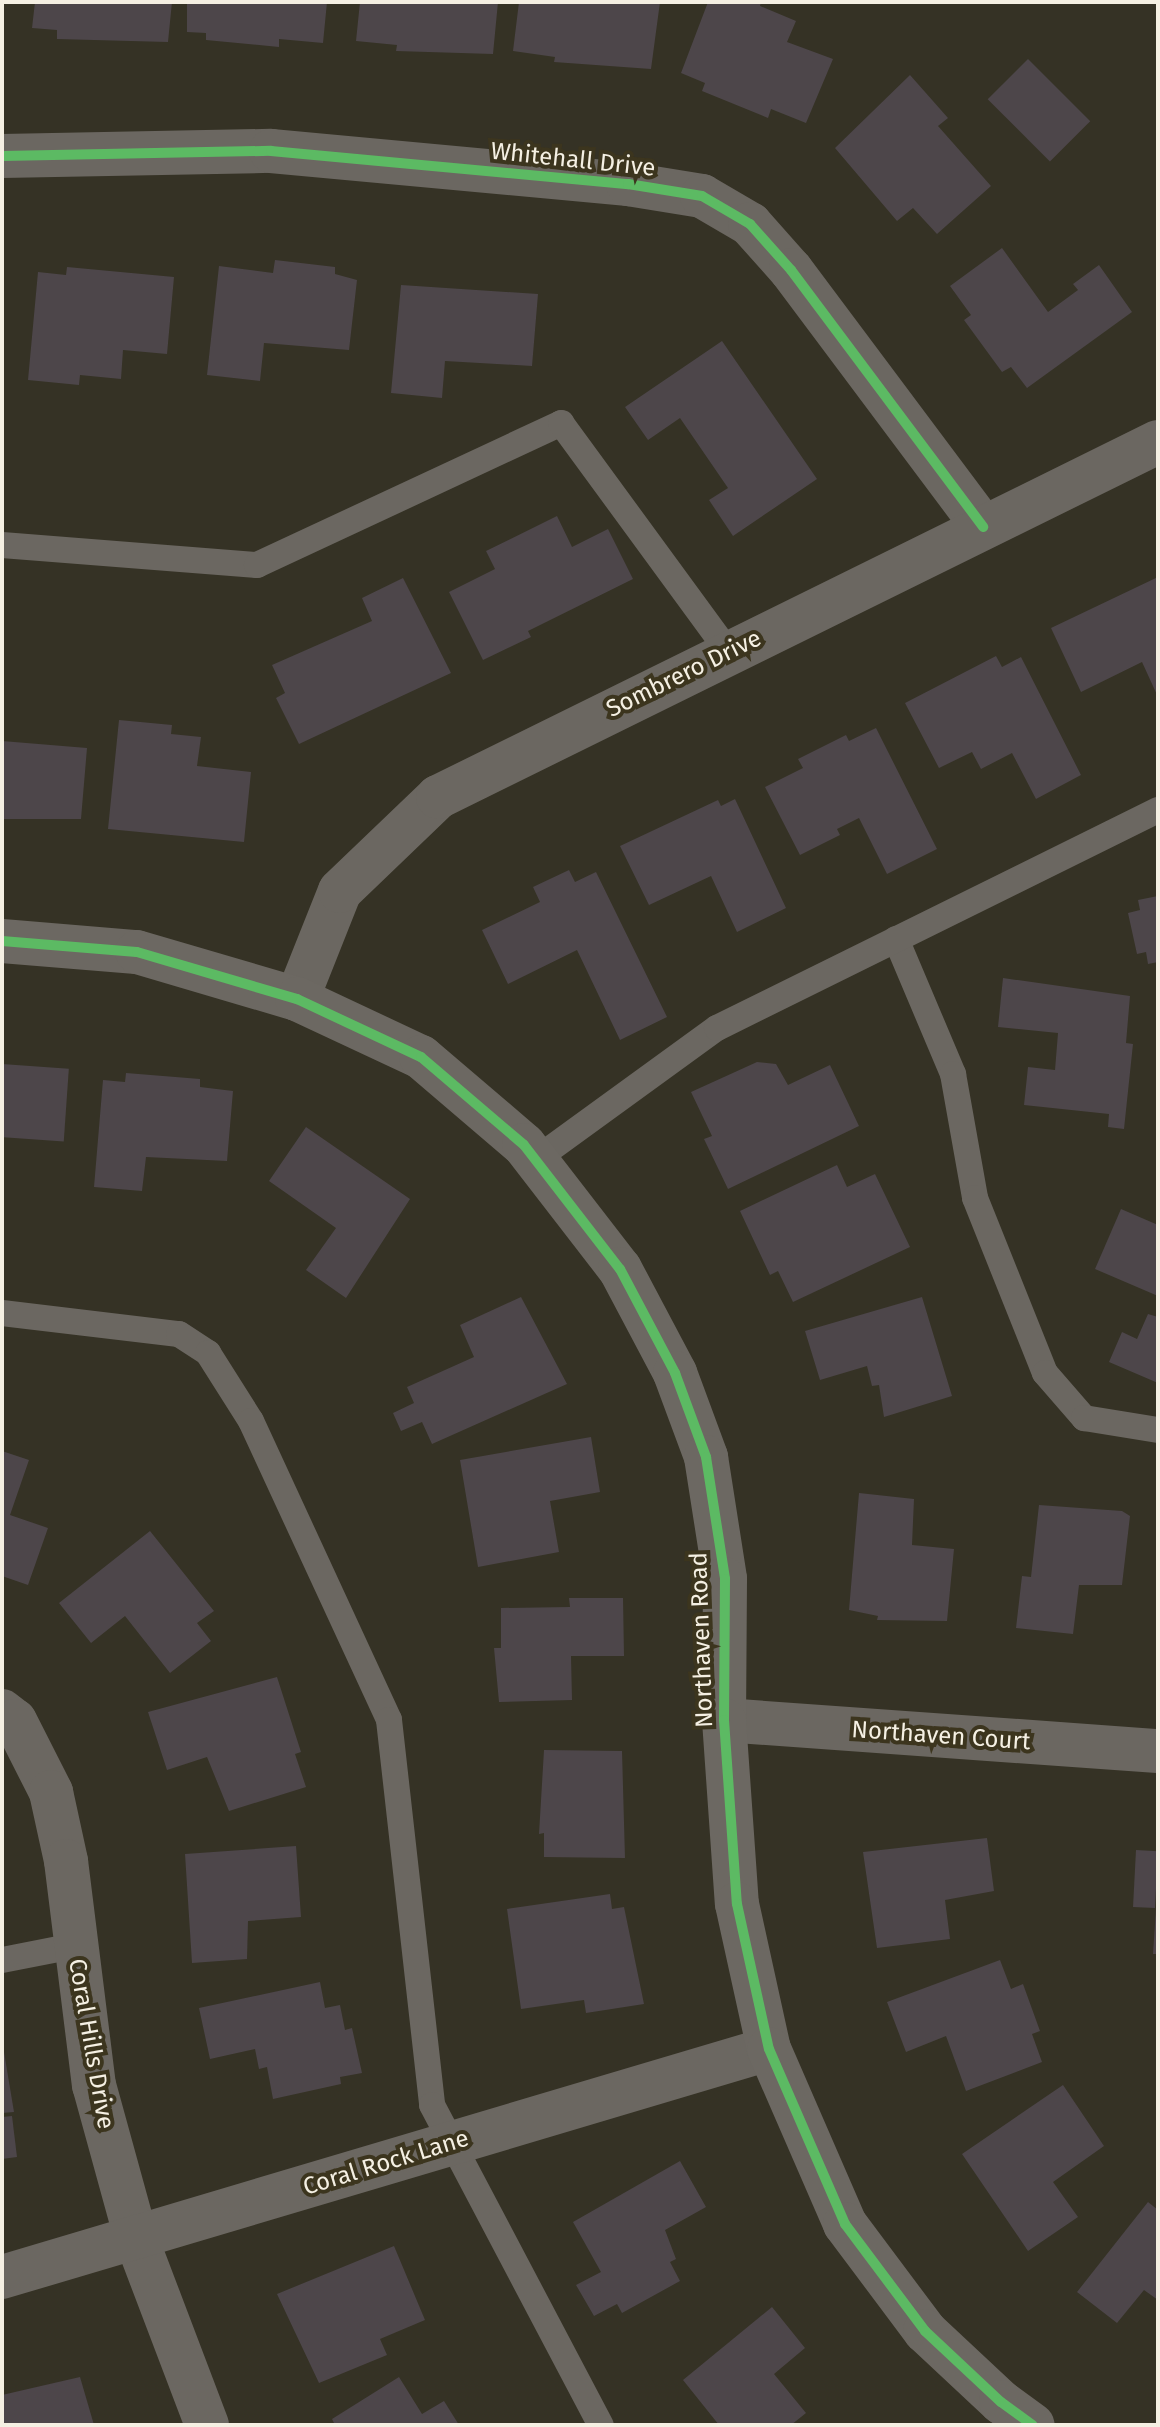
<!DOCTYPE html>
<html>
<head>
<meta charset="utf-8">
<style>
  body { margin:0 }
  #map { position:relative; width:1160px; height:2427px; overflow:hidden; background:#353225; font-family:"Fira Sans",sans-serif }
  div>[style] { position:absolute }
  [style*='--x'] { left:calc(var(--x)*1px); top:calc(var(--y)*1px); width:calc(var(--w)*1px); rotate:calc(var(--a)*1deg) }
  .building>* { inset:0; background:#4d464a; transform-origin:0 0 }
  .lane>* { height:26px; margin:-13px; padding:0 13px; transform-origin:13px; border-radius:13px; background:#6b6761 }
  .street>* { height:44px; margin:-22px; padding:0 22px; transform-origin:22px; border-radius:22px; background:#6b6761 }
  .secondary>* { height:44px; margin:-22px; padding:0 22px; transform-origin:22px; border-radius:22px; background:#6c6862 }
  .cycleway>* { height:10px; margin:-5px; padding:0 5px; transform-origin:5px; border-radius:5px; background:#5cba63 }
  span { translate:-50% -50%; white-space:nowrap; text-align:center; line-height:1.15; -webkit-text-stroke:8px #3c351e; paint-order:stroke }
  .street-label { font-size:24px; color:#f5f0e3 }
  .frame { position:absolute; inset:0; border:4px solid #f5f0e3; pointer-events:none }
</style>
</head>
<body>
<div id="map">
  <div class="building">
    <i style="clip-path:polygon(35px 2px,172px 2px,168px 42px,57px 39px,57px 30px,32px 28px)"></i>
    <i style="clip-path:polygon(187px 2px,327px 2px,323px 43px,279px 39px,279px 47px,206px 40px,206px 33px,187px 32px)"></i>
    <i style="clip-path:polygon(360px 2px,498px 2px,493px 54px,396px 51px,397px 45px,356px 41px)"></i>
    <i style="clip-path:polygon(519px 2px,660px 2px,651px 69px,554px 62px,555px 57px,513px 51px)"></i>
    <i style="clip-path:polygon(708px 2px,761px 2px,760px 6px,796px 21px,787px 42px,833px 59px,806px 123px,771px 109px,768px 118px,702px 91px,705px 83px,681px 73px)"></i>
    <i style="left:1028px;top:59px;width:88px;height:57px;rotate:45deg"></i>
    <i style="clip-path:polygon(910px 75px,948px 118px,938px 126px,991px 186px,937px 234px,913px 208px,897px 221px,835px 148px)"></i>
    <i style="clip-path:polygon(1002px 248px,1048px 312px,1078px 290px,1073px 284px,1099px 265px,1132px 312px,1027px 388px,1011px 367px,1002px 372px,964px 320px,971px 315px,950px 286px)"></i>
    <i style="clip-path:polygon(275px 260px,335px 267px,335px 274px,357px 280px,349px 350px,264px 343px,260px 381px,207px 375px,219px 266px,273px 273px)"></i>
    <i style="clip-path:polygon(67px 267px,174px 277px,167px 354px,123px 350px,121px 379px,80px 375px,79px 385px,28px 380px,38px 272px,66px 275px)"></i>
    <i style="clip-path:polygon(401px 285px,538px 294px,532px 366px,445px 361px,442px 398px,391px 393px)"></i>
    <i style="clip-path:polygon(722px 341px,817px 479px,733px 536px,709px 500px,728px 488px,680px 418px,648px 440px,625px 407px)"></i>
    <i style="clip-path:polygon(557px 516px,572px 547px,608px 529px,633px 579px,528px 631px,531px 637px,483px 660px,449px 592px,495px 569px,486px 551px)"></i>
    <i style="clip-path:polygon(1158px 577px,1158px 697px,1142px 662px,1081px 692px,1051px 628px)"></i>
    <i style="clip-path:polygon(403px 578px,451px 673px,299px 744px,276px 698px,285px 693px,272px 665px,372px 621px,362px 598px)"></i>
    <i style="clip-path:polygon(996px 656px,1002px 667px,1021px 657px,1081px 775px,1036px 799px,1012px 753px,981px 769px,972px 752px,939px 768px,905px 703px)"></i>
    <i style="clip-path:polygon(119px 720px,172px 725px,171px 734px,201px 737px,197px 766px,251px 772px,244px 842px,108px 829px)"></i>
    <i style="clip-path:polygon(876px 728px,937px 849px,887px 874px,859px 818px,837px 829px,840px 835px,800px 855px,765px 787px,803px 768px,798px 759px,846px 735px,849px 741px)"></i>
    <i style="clip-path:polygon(2px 741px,87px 748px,81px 819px,2px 819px)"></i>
    <i style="clip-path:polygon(735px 799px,786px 908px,737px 932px,711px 876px,649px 905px,620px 846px,718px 800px,721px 806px)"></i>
    <i style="clip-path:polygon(569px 870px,575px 882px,596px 872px,667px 1017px,620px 1040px,577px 950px,508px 984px,482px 930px,540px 902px,533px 887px)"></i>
    <i style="clip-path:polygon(1158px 896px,1158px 962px,1148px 964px,1146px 952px,1137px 954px,1128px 913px,1140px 910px,1138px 900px)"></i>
    <i style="clip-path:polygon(1003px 978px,1130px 996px,1126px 1043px,1133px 1044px,1124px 1129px,1108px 1127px,1109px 1114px,1024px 1105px,1028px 1067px,1055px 1070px,1058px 1033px,998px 1027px)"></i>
    <i style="clip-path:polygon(757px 1062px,776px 1064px,788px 1085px,830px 1065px,859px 1126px,728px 1189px,704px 1139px,712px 1136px,691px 1092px)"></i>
    <i style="left:2px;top:1064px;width:67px;height:73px;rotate:4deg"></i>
    <i style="clip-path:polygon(126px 1073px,200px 1079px,200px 1087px,233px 1091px,227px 1161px,146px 1157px,142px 1191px,94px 1187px,103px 1080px,125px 1082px)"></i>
    <i style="clip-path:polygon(306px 1127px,410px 1199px,346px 1298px,306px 1270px,336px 1228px,269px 1181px)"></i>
    <i style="clip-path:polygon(837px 1165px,847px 1187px,875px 1174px,910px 1247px,793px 1302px,778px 1271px,770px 1275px,740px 1211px)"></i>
    <i style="clip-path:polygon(1121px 1209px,1158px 1225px,1158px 1296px,1095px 1269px)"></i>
    <i style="clip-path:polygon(521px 1297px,567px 1384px,432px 1444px,422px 1422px,401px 1431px,393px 1413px,414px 1403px,407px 1387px,474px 1357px,460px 1325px)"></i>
    <i style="clip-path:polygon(922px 1297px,952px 1396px,884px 1417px,879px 1385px,872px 1386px,867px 1366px,820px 1380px,805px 1331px)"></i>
    <i style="clip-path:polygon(1148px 1314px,1158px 1317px,1158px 1383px,1109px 1362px,1122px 1332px,1137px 1339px)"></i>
    <i style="clip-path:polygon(591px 1437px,600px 1492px,550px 1501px,559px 1552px,478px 1567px,460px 1460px)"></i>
    <i style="clip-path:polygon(2px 1451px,29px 1460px,10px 1515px,48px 1528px,28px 1585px,2px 1576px)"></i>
    <i style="clip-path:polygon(859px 1493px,914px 1499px,912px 1545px,954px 1549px,947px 1621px,877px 1620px,878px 1616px,849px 1610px)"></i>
    <i style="clip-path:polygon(1039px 1505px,1122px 1511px,1130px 1516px,1122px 1585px,1079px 1585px,1073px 1634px,1016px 1628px,1022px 1576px,1031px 1577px)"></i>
    <i style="clip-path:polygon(150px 1531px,214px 1611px,197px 1623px,211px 1641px,170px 1673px,125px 1616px,91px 1643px,59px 1603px)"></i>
    <i style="clip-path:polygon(569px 1598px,623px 1598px,624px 1656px,571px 1656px,572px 1700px,499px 1702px,494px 1648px,501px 1648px,501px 1608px,570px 1607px)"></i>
    <i style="clip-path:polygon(277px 1677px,301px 1752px,295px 1754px,306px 1787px,229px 1811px,207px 1757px,167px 1770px,148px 1712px)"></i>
    <i style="clip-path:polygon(544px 1750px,622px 1751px,625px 1858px,544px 1857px,544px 1833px,539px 1834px)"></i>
    <i style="clip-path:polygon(987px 1838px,994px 1891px,945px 1900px,950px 1939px,877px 1948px,863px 1852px)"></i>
    <i style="clip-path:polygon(296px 1846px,301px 1917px,248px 1921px,247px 1959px,192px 1963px,185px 1854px)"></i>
    <i style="left:1136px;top:1850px;width:22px;height:57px;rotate:3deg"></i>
    <i style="clip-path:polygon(610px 1894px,612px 1909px,624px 1907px,644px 2004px,586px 2013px,584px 2000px,521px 2009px,507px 1909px)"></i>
    <i style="clip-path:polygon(1156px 1909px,1158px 1909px,1158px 1954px,1153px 1954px)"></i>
    <i style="clip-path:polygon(1000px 1960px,1011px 1989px,1023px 1984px,1040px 2031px,1032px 2034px,1042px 2062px,966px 2091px,946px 2036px,906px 2052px,887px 2002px)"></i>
    <i style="clip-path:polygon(320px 1982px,325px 2008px,340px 2005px,345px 2030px,352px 2028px,362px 2073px,340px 2077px,341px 2084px,273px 2099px,267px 2067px,259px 2069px,255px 2049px,210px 2059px,199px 2008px)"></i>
    <i style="clip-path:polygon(2px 2040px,14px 2112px,2px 2113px)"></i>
    <i style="clip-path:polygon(1063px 2085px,1104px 2146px,1053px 2182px,1078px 2217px,1028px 2251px,962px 2154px)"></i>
    <i style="clip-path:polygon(12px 2116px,17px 2157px,2px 2159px,2px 2117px)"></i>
    <i style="clip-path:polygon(680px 2161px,706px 2207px,665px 2230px,676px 2259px,670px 2262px,680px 2281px,622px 2313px,617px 2304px,594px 2316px,576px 2285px,601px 2272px,573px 2222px)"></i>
    <i style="clip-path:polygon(1148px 2202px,1158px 2210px,1158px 2300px,1144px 2290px,1117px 2323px,1077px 2292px)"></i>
    <i style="clip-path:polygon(394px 2246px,425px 2320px,380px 2339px,387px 2355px,319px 2383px,277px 2294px)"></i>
    <i style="clip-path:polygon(772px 2307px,805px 2348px,774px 2374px,806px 2413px,791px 2425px,719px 2425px,683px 2380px)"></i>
    <i style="clip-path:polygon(80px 2377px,94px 2425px,2px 2425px,2px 2395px)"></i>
    <i style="clip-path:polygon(399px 2377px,422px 2414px,444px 2401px,459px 2425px,335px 2425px,332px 2419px)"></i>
  </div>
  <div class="lane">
    <i style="--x:2;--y:545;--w:256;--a:4.5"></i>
    <i style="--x:257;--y:565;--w:336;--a:-25"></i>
    <i style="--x:561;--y:423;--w:283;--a:53.8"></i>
    <i style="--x:896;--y:939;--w:147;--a:67.1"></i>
    <i style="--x:953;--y:1074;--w:126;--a:79.9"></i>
    <i style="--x:975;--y:1198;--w:188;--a:68.2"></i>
    <i style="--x:1045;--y:1373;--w:60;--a:49.1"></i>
    <i style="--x:1084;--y:1418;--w:75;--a:9.2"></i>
    <i style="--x:535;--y:1160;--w:225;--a:-36"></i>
    <i style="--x:717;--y:1028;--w:492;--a:-26.3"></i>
    <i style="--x:2;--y:1313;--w:178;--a:6.8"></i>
    <i style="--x:179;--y:1334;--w:35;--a:33"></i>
    <i style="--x:208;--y:1353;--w:80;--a:57.7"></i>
    <i style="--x:251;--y:1421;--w:329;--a:65.2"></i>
    <i style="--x:389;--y:1720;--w:387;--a:83.6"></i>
    <i style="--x:432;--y:2105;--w:362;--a:62.2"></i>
    <i style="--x:2;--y:1960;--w:73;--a:-11"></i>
  </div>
  <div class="street">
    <i style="--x:2;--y:156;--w:269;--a:-1.1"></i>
    <i style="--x:271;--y:151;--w:359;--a:5.3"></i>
    <i style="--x:628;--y:184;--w:75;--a:9.2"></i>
    <i style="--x:702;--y:196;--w:56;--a:30.3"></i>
    <i style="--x:750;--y:224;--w:62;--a:48.3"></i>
    <i style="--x:791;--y:270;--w:321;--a:53.2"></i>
    <i style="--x:297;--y:999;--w:116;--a:-68.3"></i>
    <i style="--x:340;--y:891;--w:136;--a:-43.8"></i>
    <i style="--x:438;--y:797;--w:803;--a:-26.25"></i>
    <i style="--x:2;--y:1711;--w:16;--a:38"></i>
    <i style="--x:15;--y:1721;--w:80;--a:63.1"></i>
    <i style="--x:51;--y:1792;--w:71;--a:77.7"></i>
    <i style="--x:66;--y:1861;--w:226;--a:82.9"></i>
    <i style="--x:94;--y:2085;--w:159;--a:74.6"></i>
    <i style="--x:136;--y:2238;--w:200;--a:69.2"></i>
    <i style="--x:724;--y:1720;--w:435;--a:4.1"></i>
    <i style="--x:2;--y:2277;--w:800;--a:-16.56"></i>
  </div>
  <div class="secondary">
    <i style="--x:2;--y:941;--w:135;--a:4.7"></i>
    <i style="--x:137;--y:952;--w:167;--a:16.4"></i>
    <i style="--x:297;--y:999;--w:137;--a:25.1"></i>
    <i style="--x:421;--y:1057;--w:135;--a:40.5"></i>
    <i style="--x:524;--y:1145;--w:157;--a:52.3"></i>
    <i style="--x:620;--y:1269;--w:118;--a:62.1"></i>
    <i style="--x:675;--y:1373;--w:90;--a:69.7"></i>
    <i style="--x:706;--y:1457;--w:123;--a:81.1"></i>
    <i style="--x:725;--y:1579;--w:141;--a:90.4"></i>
    <i style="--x:724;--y:1720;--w:184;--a:86"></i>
    <i style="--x:737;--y:1904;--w:148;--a:77.6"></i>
    <i style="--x:769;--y:2049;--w:191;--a:66.5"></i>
    <i style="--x:845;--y:2224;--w:134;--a:53.2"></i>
    <i style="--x:925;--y:2331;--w:104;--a:43.1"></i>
    <i style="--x:1001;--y:2402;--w:39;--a:36"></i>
  </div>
  <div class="cycleway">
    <i style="--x:2;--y:156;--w:269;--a:-1.1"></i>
    <i style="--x:271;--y:151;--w:359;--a:5.3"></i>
    <i style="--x:628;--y:184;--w:75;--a:9.2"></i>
    <i style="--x:702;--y:196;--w:56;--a:30.3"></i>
    <i style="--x:750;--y:224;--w:62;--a:48.3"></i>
    <i style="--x:791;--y:270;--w:321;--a:53.2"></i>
    <i style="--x:2;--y:941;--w:135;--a:4.7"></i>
    <i style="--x:137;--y:952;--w:167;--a:16.4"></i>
    <i style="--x:297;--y:999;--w:137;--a:25.1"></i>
    <i style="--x:421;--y:1057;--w:135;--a:40.5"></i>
    <i style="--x:524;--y:1145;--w:157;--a:52.3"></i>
    <i style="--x:620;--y:1269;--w:118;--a:62.1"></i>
    <i style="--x:675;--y:1373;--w:90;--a:69.7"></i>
    <i style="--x:706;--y:1457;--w:123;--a:81.1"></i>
    <i style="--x:725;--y:1579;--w:141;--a:90.4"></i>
    <i style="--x:724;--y:1720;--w:184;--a:86"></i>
    <i style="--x:737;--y:1904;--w:148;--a:77.6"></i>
    <i style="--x:769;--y:2049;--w:191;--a:66.5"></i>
    <i style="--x:845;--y:2224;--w:134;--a:53.2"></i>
    <i style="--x:925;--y:2331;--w:104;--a:43.1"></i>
    <i style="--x:1001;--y:2402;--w:39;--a:36"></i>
  </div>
  <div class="street-label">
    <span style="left:573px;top:160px;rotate:6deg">Whitehall Drive</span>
    <span style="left:684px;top:674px;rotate:-26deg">Sombrero Drive</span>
    <span style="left:702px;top:1640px;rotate:-92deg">Northaven Road</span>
    <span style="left:941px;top:1736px;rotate:4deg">Northaven Court</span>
    <span style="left:91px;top:2044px;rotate:80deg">Coral Hills Drive</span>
    <span style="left:386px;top:2163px;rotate:-17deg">Coral Rock Lane</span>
  </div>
  <div class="frame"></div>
</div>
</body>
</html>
